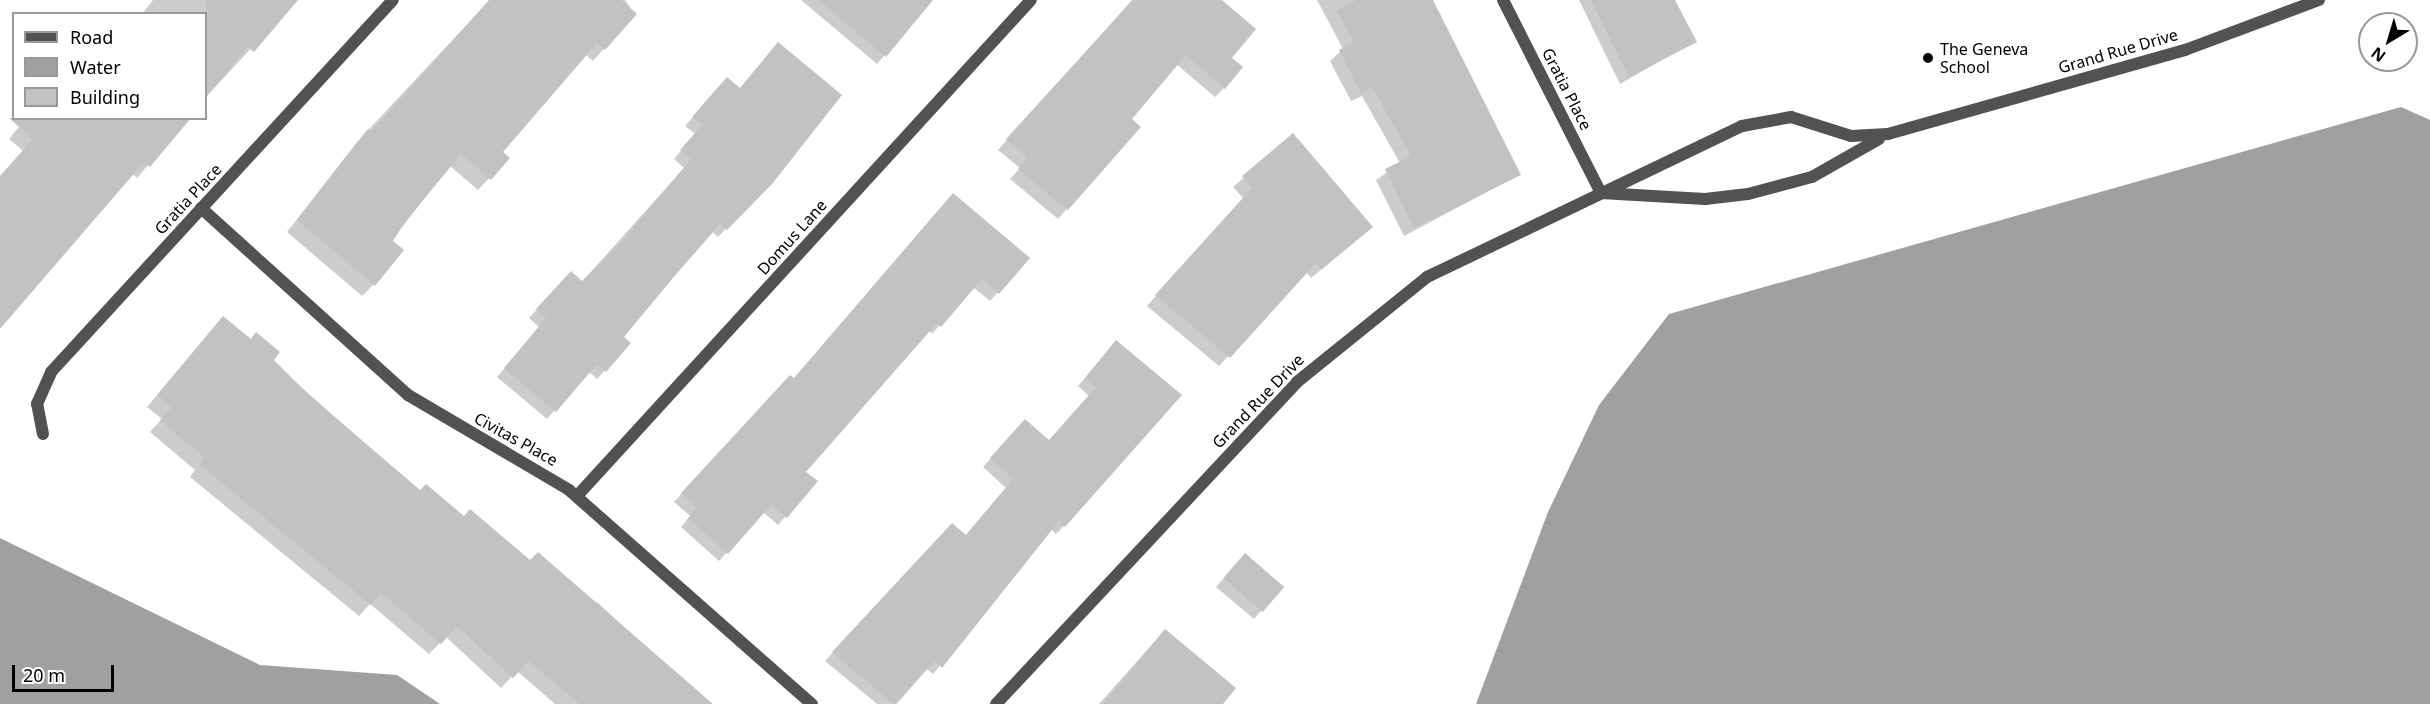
<!DOCTYPE html>
<html>
<head>
<meta charset="utf-8">
<style>
  body { margin:0 }
  #map { position:relative; width:2430px; height:704px; overflow:hidden; background:#fff; font-family:"Noto Sans",sans-serif }
  div>[style] { position:absolute }
  [style*='--x'] { left:calc(var(--x)*1px); top:calc(var(--y)*1px); width:calc(var(--w)*1px); rotate:calc(var(--a)*1deg) }
  .water>* { inset:0; background:#a0a0a0 }
  .shadow>* { inset:0; background:#0003 }
  .building>* { inset:0; background:#c2c2c2; transform-origin:0 0 }
  .street>* { height:12px; margin:-6px; padding:0 6px; transform-origin:6px; border-radius:6px; background:#525252 }
  .dots>* { width:16px; height:16px; translate:-50% -50%; box-sizing:border-box; border:3px solid #fff; border-radius:50% }
  span { translate:-50% -50%; white-space:nowrap; text-align:center; line-height:1.15; -webkit-text-stroke:4.5px #fff; paint-order:stroke }
  .poi-label { font-size:16px; color:#000 }
  .left { translate:0 -50%; text-align:left }
  .street-label { font-size:16px; color:#000 }
  .legend { position:absolute; left:12px; top:12px; width:195px; height:108px; box-sizing:border-box; background:#fff; border:2px solid #999; margin:0; padding:8px 10px; list-style:none; font-size:18px; color:#000 }
  .legend li { display:flex; align-items:center; gap:12px; height:30px }
  .legend b { width:30px; border:2px solid #999 }
  .north { position:absolute; left:2358px; top:12px; width:60px; height:60px; box-sizing:border-box; background:#fff; border:2px solid #999; border-radius:50%; rotate:218deg; font-size:16px; font-weight:700; line-height:24px; text-align:center; color:#000 }
  .north::after { content:''; display:block; margin:auto; width:21px; height:27px; background:#000; clip-path:polygon(50% 0,100% 100%,50% 72%,0 100%) }
  .scale { position:absolute; left:12px; top:665px; width:102px; height:27px; box-sizing:border-box; border:3px solid #000; border-top:0; padding-left:8px; font-size:18px; line-height:21px; white-space:nowrap; color:#000; -webkit-text-stroke:4px #fff; paint-order:stroke }
</style>
</head>
<body>
<div id="map">
  <div class="water">
    <i style="clip-path:polygon(2401px 107px,2430px 120px,2430px 704px,1476px 704px,1548px 512px,1599px 405px,1669px 314px)"></i>
    <i style="clip-path:polygon(0 538px,260px 665px,397px 675px,440px 704px,0 704px)"></i>
  </div>
  <div class="shadow">
    <i style="clip-path:polygon(153px 0,296px 0,206px 97px,206px 14px,142px 14px)"></i>
    <i style="clip-path:polygon(490px 0,625px 0,635px 14px,593px 61px,585px 54px,501px 152px,508px 158px,478px 190px,450px 166px,391px 241px,373px 285px,362px 296px,287px 232px,357px 142px)"></i>
    <i style="clip-path:polygon(801px 0,932px 0,877px 64px)"></i>
    <i style="clip-path:polygon(1132px 0,1220px 0,1230px 58px,1224px 88px,1215px 97px,1176px 64px,1130px 120px,1139px 127px,1058px 219px,1010px 179px,1020px 168px,998px 150px)"></i>
    <i style="clip-path:polygon(1317px 0,1432px 0,1519px 175px,1404px 236px,1376px 180px,1400px 163px,1362px 96px,1351px 101px,1330px 61px,1343px 49px)"></i>
    <i style="clip-path:polygon(1579px 0,1674px 0,1695px 41px,1620px 84px)"></i>
    <i style="clip-path:polygon(719px 87px,770px 183px,718px 237px,712px 231px,622px 337px,629px 343px,597px 379px,588px 371px,547px 419px,497px 377px,539px 327px,529px 318px,563px 281px,581px 283px,684px 168px,674px 159px,695px 134px,685px 126px)"></i>
    <i style="clip-path:polygon(26px 118px,188px 118px,137px 178px,132px 173px,0 328px,0 177px,23px 151px,9px 139px)"></i>
    <i style="clip-path:polygon(1293px 135px,1361px 236px,1311px 278px,1306px 272px,1219px 366px,1147px 306px,1243px 198px,1233px 187px)"></i>
    <i style="clip-path:polygon(945px 203px,1027px 258px,990px 301px,973px 287px,932px 334px,928px 330px,804px 472px,816px 481px,785px 517px,778px 525px,763px 512px,719px 561px,681px 527px,690px 516px,674px 502px,782px 385px,794px 380px)"></i>
    <i style="clip-path:polygon(223px 318px,420px 492px,594px 606px,597px 602px,706px 704px,555px 704px,517px 671px,501px 688px,446px 637px,429px 654px,370px 604px,359px 616px,190px 477px,195px 470px,150px 432px,162px 419px,147px 407px)"></i>
    <i style="clip-path:polygon(1109px 350px,1064px 526px,1056px 534px,1051px 529px,933px 674px,927px 669px,897px 704px,877px 704px,825px 661px,944px 533px,965px 536px,1006px 488px,983px 467px,1017px 429px,1048px 442px,1089px 396px,1078px 386px)"></i>
    <i style="clip-path:polygon(1237px 563px,1282px 587px,1254px 619px,1216px 587px)"></i>
    <i style="clip-path:polygon(1156px 640px,1220px 704px,1099px 704px)"></i>
  </div>
  <div class="building">
    <i style="clip-path:polygon(206px 0,298px 0,254px 52px,248px 47px,206px 97px)"></i>
    <i style="clip-path:polygon(489px 0,621px 0,637px 14px,605px 50px,597px 43px,503px 152px,510px 158px,491px 180px,461px 154px,405px 222px,393px 241px,404px 250px,375px 286px,297px 220px,368px 129px,372px 131px)"></i>
    <i style="clip-path:polygon(818px 0,933px 0,886px 57px)"></i>
    <i style="clip-path:polygon(1133px 0,1222px 0,1256px 29px,1232px 58px,1243px 67px,1225px 89px,1186px 55px,1132px 119px,1141px 127px,1068px 210px,1018px 169px,1028px 158px,1006px 139px)"></i>
    <i style="clip-path:polygon(1356px 0,1433px 0,1521px 175px,1414px 228px,1385px 169px,1411px 156px,1372px 87px,1361px 93px,1339px 50px,1354px 42px,1336px 11px)"></i>
    <i style="clip-path:polygon(1591px 0,1675px 0,1697px 42px,1629px 77px)"></i>
    <i style="clip-path:polygon(778px 42px,842px 95px,772px 184px,727px 230px,720px 224px,672px 279px,624px 337px,631px 343px,606px 372px,597px 364px,556px 412px,504px 368px,546px 318px,536px 309px,571px 271px,582px 281px,625px 238px,691px 159px,680px 150px,702px 125px,692px 117px,727px 77px,740px 88px)"></i>
    <i style="clip-path:polygon(9px 118px,191px 118px,150px 167px,144px 162px,0 329px,0 176px,33px 139px)"></i>
    <i style="clip-path:polygon(1293px 133px,1373px 227px,1321px 270px,1316px 263px,1230px 358px,1155px 295px,1252px 188px,1242px 176px)"></i>
    <i style="clip-path:polygon(953px 193px,1030px 258px,999px 294px,982px 279px,941px 327px,937px 323px,806px 472px,818px 481px,787px 518px,771px 505px,728px 554px,688px 518px,697px 508px,681px 493px,790px 375px,794px 378px)"></i>
    <i style="clip-path:polygon(223px 316px,251px 339px,256px 332px,280px 352px,274px 360px,310px 396px,420px 490px,426px 484px,464px 516px,470px 509px,530px 560px,538px 552px,713px 704px,579px 704px,529px 661px,513px 678px,457px 626px,441px 644px,381px 593px,371px 605px,200px 465px,205px 458px,160px 420px,172px 407px,157px 395px)"></i>
    <i style="clip-path:polygon(1116px 340px,1182px 395px,1065px 527px,1059px 521px,942px 668px,935px 661px,894px 704px,832px 652px,952px 523px,966px 535px,1013px 479px,990px 458px,1025px 419px,1049px 440px,1096px 387px,1085px 378px)"></i>
    <i style="left:1245px;top:553px;width:52px;height:33px;rotate:41deg"></i>
    <i style="clip-path:polygon(1165px 629px,1236px 688px,1223px 704px,1103px 704px)"></i>
  </div>
  <div class="street">
    <i style="--x:1503;--y:0;--w:216;--a:63.1"></i>
    <i style="--x:1601;--y:193;--w:104;--a:3.3"></i>
    <i style="--x:1705;--y:199;--w:43;--a:-6.6"></i>
    <i style="--x:1748;--y:194;--w:66;--a:-14.9"></i>
    <i style="--x:1812;--y:177;--w:77;--a:-29.6"></i>
    <i style="--x:201;--y:208;--w:279;--a:42.1"></i>
    <i style="--x:408;--y:395;--w:187;--a:30.5"></i>
    <i style="--x:569;--y:490;--w:324;--a:41.4"></i>
    <i style="--x:43;--y:434;--w:31;--a:-101"></i>
    <i style="--x:37;--y:404;--w:35;--a:-66"></i>
    <i style="--x:51;--y:372;--w:505;--a:-47.41"></i>
    <i style="--x:577;--y:496;--w:672;--a:-47.53"></i>
    <i style="--x:996;--y:704;--w:441;--a:-46.9"></i>
    <i style="--x:1297;--y:382;--w:167;--a:-38.9"></i>
    <i style="--x:1427;--y:277;--w:349;--a:-25.6"></i>
    <i style="--x:1742;--y:126;--w:50;--a:-10.4"></i>
    <i style="--x:1791;--y:117;--w:63;--a:17.6"></i>
    <i style="--x:1851;--y:136;--w:37;--a:-3"></i>
    <i style="--x:1888;--y:134;--w:309;--a:-15.8"></i>
    <i style="--x:2185;--y:50;--w:143;--a:-20.5"></i>
  </div>
  <div class="dots">
    <i style="left:1928px;top:58px;background:#000"></i>
  </div>
  <div class="poi-label">
    <span class="left" style="left:1940px;top:58px">The Geneva<br>School</span>
  </div>
  <div class="street-label">
    <span style="left:2118px;top:51px;rotate:-16deg">Grand Rue Drive</span>
    <span style="left:1567px;top:89px;rotate:63deg">Gratia Place</span>
    <span style="left:188px;top:199px;rotate:-47deg">Gratia Place</span>
    <span style="left:792px;top:237px;rotate:-48deg">Domus Lane</span>
    <span style="left:1258px;top:401px;rotate:-46deg">Grand Rue Drive</span>
    <span style="left:516px;top:439px;rotate:29deg">Civitas Place</span>
  </div>
  <ul class="legend">
  <li><b style="height:8px;background:#525252"></b>Road</li>
  <li><b style="height:16px;background:#a0a0a0"></b>Water</li>
  <li><b style="height:16px;background:#c2c2c2"></b>Building</li>
  </ul>
  <div class="north">N</div>
  <div class="scale">20 m</div>
</div>
</body>
</html>
